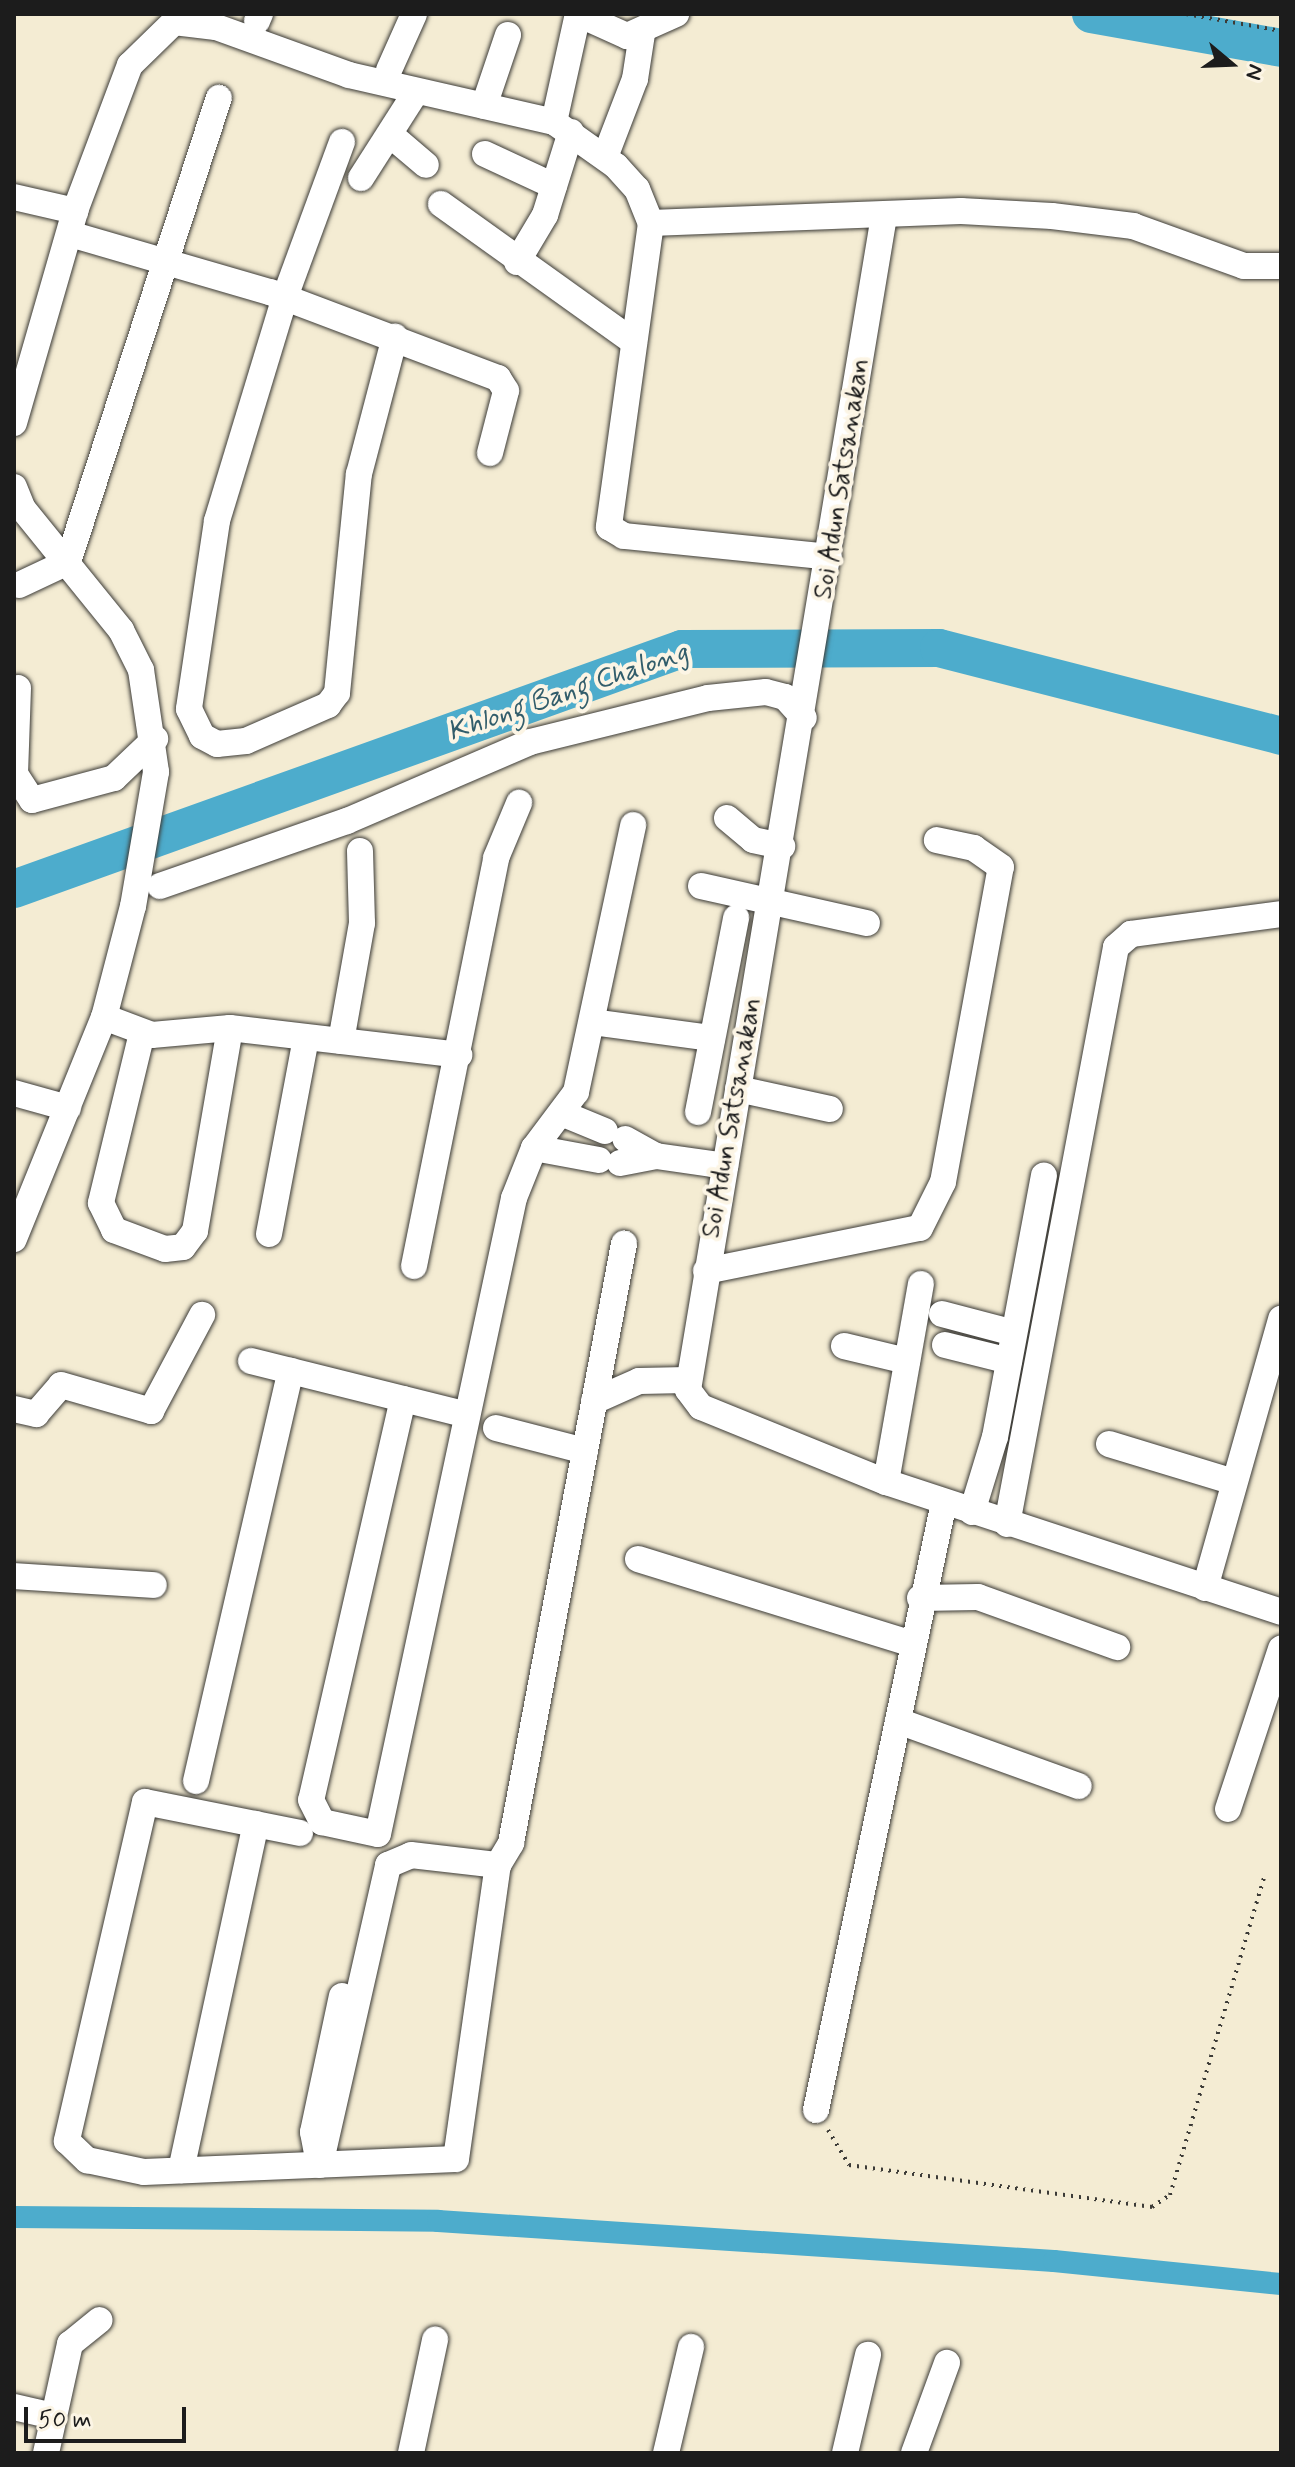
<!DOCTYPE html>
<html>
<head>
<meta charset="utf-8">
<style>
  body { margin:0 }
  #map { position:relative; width:1295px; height:2467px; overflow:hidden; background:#f4ecd3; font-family:Mynerve,sans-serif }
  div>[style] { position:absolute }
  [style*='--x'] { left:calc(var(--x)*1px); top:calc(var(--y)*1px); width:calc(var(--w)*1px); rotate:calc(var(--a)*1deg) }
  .canal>* { height:22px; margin:-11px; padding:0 11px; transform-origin:11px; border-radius:11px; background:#4daccc }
  .river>* { height:38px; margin:-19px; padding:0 19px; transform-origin:19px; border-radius:19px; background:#4daccc }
  .path>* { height:4px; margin-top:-2px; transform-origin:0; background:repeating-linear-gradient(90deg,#3c3b37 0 2px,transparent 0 8px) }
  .roads { filter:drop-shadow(0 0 2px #3c3b37) drop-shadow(0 0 2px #3c3b37) }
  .minor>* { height:26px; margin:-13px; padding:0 13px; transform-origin:13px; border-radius:13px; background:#fff }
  span { translate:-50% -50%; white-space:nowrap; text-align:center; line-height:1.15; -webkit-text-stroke:8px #fcf5e5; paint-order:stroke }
  .street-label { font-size:26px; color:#1c1c1c }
  .water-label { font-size:28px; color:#325d6b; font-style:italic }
  .frame { position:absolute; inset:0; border:16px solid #1c1c1c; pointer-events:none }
  .north { position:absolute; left:1191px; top:24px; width:80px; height:80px; -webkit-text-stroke:6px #fcf5e5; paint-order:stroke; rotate:109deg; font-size:22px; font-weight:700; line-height:32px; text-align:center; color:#1c1c1c }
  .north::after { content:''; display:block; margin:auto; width:28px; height:36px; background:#1c1c1c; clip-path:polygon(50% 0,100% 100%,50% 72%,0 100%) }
  .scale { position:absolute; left:24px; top:2407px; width:162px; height:36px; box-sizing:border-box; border:4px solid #1c1c1c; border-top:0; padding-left:10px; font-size:24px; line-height:28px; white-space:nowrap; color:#1c1c1c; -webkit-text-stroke:6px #fcf5e5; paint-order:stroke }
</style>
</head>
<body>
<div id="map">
  <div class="canal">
    <i style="--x:14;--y:2217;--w:424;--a:0.5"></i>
    <i style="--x:438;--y:2221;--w:617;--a:3.72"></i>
    <i style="--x:1054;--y:2261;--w:228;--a:5.8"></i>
  </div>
  <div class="river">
    <i style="--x:1091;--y:14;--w:193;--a:10.1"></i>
    <i style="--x:14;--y:889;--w:710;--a:-19.76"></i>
    <i style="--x:682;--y:649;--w:257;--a:-0.2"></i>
    <i style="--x:939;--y:648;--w:353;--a:14.4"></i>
  </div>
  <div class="path">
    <i style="--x:1186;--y:14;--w:97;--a:10.1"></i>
    <i style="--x:828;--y:2130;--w:41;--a:59"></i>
    <i style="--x:849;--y:2165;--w:306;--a:7.9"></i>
    <i style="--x:1152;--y:2207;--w:22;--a:-34"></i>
    <i style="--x:1170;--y:2195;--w:332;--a:-73.5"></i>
  </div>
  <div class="roads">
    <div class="minor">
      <i style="--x:578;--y:14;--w:54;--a:24.2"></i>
      <i style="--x:627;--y:36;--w:54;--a:-24.2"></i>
      <i style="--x:257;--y:21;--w:8;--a:-67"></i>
      <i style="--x:389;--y:70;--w:61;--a:-65.9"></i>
      <i style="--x:484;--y:106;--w:75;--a:-71.3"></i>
      <i style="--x:554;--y:122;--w:111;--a:-77.5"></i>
      <i style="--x:393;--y:137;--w:43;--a:40.3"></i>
      <i style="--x:342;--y:142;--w:165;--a:110.2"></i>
      <i style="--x:285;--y:297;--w:234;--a:106.9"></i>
      <i style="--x:217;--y:521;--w:190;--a:98.5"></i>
      <i style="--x:189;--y:709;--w:30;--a:64"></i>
      <i style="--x:202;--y:736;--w:17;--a:28"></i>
      <i style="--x:217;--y:744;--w:29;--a:-6"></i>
      <i style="--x:246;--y:741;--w:90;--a:-23.7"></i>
      <i style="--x:328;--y:705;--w:15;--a:-53"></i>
      <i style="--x:337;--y:693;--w:220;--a:-84.3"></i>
      <i style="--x:359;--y:474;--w:142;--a:-75.3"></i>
      <i style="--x:485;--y:154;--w:76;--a:24.9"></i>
      <i style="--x:605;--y:157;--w:84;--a:-69"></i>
      <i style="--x:635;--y:79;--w:46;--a:-81.2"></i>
      <i style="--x:361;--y:178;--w:102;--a:-57.4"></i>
      <i style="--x:14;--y:197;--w:63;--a:12.9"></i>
      <i style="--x:441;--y:204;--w:237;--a:35.6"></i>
      <i style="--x:884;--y:216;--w:1190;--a:99.48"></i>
      <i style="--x:688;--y:1390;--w:21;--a:53"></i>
      <i style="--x:701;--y:1407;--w:200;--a:22.1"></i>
      <i style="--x:886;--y:1482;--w:416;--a:18.2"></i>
      <i style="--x:651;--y:223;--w:310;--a:-2.2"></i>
      <i style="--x:961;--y:211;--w:91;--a:3.1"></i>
      <i style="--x:1052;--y:216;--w:82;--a:7"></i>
      <i style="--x:1133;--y:226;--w:118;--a:19.8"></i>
      <i style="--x:1244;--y:266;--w:37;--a:0"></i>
      <i style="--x:70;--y:234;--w:208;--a:16.2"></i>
      <i style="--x:270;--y:292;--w:244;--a:20.7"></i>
      <i style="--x:498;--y:378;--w:15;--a:58"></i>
      <i style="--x:506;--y:391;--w:64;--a:104.5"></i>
      <i style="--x:517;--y:262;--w:55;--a:-59.2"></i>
      <i style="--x:545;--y:215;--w:87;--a:-72.6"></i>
      <i style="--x:14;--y:423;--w:221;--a:-73.9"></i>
      <i style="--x:75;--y:211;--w:156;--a:-69.4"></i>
      <i style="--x:130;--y:65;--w:62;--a:-44.3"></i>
      <i style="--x:174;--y:22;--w:42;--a:6.8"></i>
      <i style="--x:216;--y:27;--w:141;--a:19.8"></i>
      <i style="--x:349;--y:75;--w:210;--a:12.9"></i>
      <i style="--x:554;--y:122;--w:76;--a:35.4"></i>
      <i style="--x:616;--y:166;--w:31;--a:48"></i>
      <i style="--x:637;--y:189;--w:37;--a:68"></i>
      <i style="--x:651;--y:223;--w:307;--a:97.9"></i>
      <i style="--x:609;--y:527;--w:17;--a:31"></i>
      <i style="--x:624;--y:536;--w:206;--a:5.8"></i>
      <i style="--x:14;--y:487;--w:24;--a:68"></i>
      <i style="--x:23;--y:509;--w:156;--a:51"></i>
      <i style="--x:121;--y:630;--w:45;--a:63.4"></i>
      <i style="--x:141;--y:670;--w:103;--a:81.6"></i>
      <i style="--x:156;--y:772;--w:136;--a:99.7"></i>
      <i style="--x:133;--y:906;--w:115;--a:104.6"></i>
      <i style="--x:104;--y:1017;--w:240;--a:112.1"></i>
      <i style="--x:19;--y:585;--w:54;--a:-25.1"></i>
      <i style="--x:68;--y:562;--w:488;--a:-72"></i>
      <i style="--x:18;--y:688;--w:86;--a:92"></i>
      <i style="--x:15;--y:774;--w:31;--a:57"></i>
      <i style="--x:32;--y:800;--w:85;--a:-15"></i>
      <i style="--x:114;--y:778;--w:57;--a:-43.6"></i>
      <i style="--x:727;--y:818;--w:34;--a:40"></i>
      <i style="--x:753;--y:840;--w:30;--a:12"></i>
      <i style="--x:160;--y:886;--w:198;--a:-19.2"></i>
      <i style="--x:347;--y:821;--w:199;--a:-23.3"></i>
      <i style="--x:530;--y:742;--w:183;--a:-13.9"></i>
      <i style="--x:708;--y:698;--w:58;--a:-5.9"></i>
      <i style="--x:766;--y:692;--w:20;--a:15"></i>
      <i style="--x:785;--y:697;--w:28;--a:48"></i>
      <i style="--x:701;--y:886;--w:170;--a:12.6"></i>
      <i style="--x:104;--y:1017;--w:51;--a:20.6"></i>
      <i style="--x:152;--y:1035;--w:78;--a:-5.1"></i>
      <i style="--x:230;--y:1028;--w:231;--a:6.7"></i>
      <i style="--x:593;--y:1022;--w:120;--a:7.7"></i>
      <i style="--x:142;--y:1033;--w:175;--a:103.6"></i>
      <i style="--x:101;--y:1203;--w:30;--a:64"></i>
      <i style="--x:114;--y:1230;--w:54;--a:20.4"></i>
      <i style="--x:165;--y:1249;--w:18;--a:-6"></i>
      <i style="--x:183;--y:1247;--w:20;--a:-53"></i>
      <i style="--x:195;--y:1231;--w:206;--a:-80.2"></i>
      <i style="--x:341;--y:1041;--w:120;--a:-79.9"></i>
      <i style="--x:362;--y:923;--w:72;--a:-91.6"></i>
      <i style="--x:738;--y:1089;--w:94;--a:12.3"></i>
      <i style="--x:14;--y:1093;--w:56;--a:15.5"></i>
      <i style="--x:698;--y:1112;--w:198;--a:-78.9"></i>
      <i style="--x:566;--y:1115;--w:42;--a:22.3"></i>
      <i style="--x:534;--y:1148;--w:66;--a:10.5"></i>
      <i style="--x:656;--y:1156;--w:70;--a:8.2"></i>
      <i style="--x:620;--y:1163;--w:37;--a:-11"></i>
      <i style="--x:656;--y:1156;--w:35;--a:-151"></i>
      <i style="--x:269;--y:1234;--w:199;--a:-79.3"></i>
      <i style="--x:414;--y:1266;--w:416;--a:-78.6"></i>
      <i style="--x:496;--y:858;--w:60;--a:-67.3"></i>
      <i style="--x:706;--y:1271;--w:218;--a:-11.4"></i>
      <i style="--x:920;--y:1228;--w:51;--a:-63.4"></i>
      <i style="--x:943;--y:1182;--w:320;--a:-79.6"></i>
      <i style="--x:1001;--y:867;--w:33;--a:-145"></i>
      <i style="--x:974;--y:848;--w:38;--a:-168"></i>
      <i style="--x:942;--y:1314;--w:74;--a:14.8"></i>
      <i style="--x:945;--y:1345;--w:66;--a:14"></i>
      <i style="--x:844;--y:1346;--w:65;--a:13.4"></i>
      <i style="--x:251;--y:1361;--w:219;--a:14"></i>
      <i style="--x:403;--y:1399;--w:411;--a:102.9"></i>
      <i style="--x:311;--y:1800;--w:25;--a:63"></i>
      <i style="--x:322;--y:1822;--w:57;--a:12.1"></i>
      <i style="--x:378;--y:1834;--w:650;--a:-77.93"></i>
      <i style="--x:514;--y:1198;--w:54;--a:-68.2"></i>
      <i style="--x:534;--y:1148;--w:70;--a:-53.1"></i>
      <i style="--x:576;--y:1092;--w:273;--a:-77.9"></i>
      <i style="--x:594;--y:1401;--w:49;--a:-24"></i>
      <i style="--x:639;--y:1381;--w:48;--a:-1.2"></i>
      <i style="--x:14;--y:1409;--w:23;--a:13"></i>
      <i style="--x:36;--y:1414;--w:38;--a:-49"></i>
      <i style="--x:61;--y:1385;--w:94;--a:16.1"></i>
      <i style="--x:151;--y:1411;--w:109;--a:-62"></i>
      <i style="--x:496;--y:1428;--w:92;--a:14.5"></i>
      <i style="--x:1109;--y:1444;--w:131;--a:16.9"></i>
      <i style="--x:886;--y:1482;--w:201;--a:-80"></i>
      <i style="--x:972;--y:1512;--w:78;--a:-73"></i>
      <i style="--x:995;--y:1437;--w:266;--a:-79.4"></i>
      <i style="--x:1007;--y:1524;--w:587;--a:-79.3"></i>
      <i style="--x:1116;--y:947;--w:20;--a:-41"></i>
      <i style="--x:1131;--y:934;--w:151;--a:-7.6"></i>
      <i style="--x:638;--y:1559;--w:287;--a:17.2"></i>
      <i style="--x:14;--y:1576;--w:140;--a:3.7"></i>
      <i style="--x:1205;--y:1588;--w:280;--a:-74.2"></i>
      <i style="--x:920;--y:1598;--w:58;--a:-1"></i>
      <i style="--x:978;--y:1597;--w:148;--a:19.8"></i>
      <i style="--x:898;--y:1721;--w:192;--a:19.8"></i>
      <i style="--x:196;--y:1781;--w:421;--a:-77"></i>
      <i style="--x:1228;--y:1809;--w:169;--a:-71.7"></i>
      <i style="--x:300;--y:1833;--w:158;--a:-168.7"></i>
      <i style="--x:145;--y:1802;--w:348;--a:103"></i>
      <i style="--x:67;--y:2141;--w:28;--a:44"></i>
      <i style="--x:87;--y:2160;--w:58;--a:11.9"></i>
      <i style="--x:144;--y:2172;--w:312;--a:-2.4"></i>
      <i style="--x:456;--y:2159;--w:297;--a:-81.9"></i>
      <i style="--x:816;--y:2110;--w:621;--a:-78.11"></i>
      <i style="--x:317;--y:2153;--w:21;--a:-101"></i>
      <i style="--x:313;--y:2132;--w:139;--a:-78"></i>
      <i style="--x:320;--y:2165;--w:308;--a:-77.2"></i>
      <i style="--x:388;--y:1865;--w:25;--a:-23"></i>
      <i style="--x:411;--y:1855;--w:88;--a:6.6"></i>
      <i style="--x:498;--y:1865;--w:26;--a:-59"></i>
      <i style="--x:511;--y:1843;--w:610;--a:-79.32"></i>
      <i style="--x:181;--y:2170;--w:354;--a:-77.8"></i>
      <i style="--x:14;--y:2407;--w:40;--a:13"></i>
      <i style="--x:46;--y:2453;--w:112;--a:-77.6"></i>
      <i style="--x:70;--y:2344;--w:38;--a:-39"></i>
      <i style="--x:411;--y:2453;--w:116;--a:-78"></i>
      <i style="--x:666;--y:2453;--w:109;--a:-76.7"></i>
      <i style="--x:845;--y:2453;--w:101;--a:-76.8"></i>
      <i style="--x:914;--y:2453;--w:96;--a:-69.9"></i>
    </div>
  </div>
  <div class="street-label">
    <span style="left:843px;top:479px;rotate:-81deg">Soi Adun Satsanakan</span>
    <span style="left:733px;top:1118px;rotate:-80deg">Soi Adun Satsanakan</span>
  </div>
  <div class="water-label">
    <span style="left:568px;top:693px;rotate:-19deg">Khlong Bang Chalong</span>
  </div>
  <div class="frame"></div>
  <div class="north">N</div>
  <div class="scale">50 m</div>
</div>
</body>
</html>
